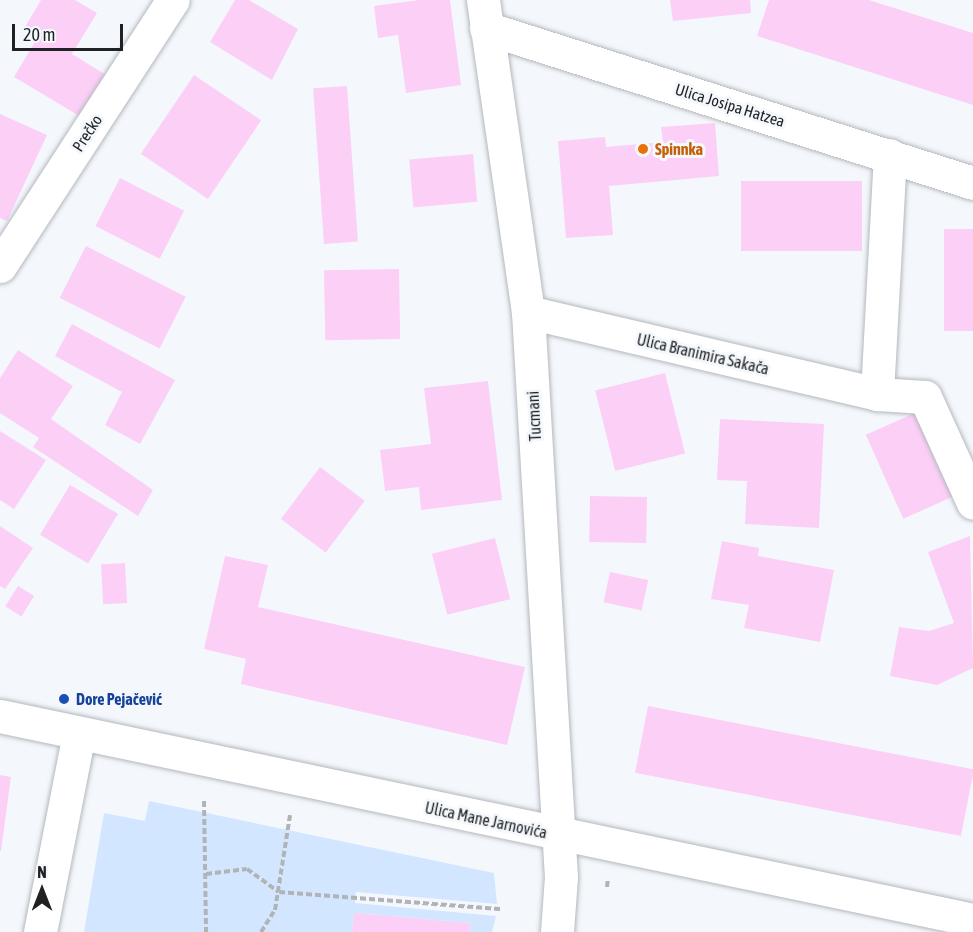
<!DOCTYPE html>
<html>
<head>
<meta charset="utf-8">
<style>
  body { margin:0 }
  #map { position:relative; width:973px; height:932px; overflow:hidden; background:#f4f8fd; font-family:"Asap Condensed",sans-serif }
  div>[style] { position:absolute }
  [style*='--x'] { left:calc(var(--x)*1px); top:calc(var(--y)*1px); width:calc(var(--w)*1px); rotate:calc(var(--a)*1deg) }
  .green>* { inset:0; background:#d2e7ff }
  .building>* { inset:0; background:#fccff7; transform-origin:0 0 }
  .path>* { height:4px; margin-top:-2px; transform-origin:0; background:repeating-linear-gradient(90deg,#b0b4b7 0 6px,transparent 0 9px) }
  .roads { filter:drop-shadow(0 0 2px #b4b8bd) drop-shadow(0 0 2px #b4b8bd) }
  .minor>* { height:33px; margin:-16.5px; padding:0 16.5px; transform-origin:16.5px; border-radius:16.5px; background:#fff }
  .dots>* { width:16px; height:16px; translate:-50% -50%; box-sizing:border-box; border:3px solid #f4f8fd; border-radius:50% }
  span { translate:-50% -50%; white-space:nowrap; text-align:center; line-height:1.15; -webkit-text-stroke:6px #f4f8fd; paint-order:stroke }
  .street-label { font-size:16px; color:#1f2122 }
  .food-label { font-size:16px; color:#c56008; font-weight:700 }
  .left { translate:0 -50%; text-align:left }
  .transit-label { font-size:16px; color:#164399; font-weight:700 }
  .north { position:absolute; left:12px; top:860px; width:60px; height:60px; -webkit-text-stroke:4px #f4f8fd; paint-order:stroke; rotate:0deg; font-size:16px; font-weight:700; line-height:24px; text-align:center; color:#1f2122 }
  .north::after { content:''; display:block; margin:auto; width:21px; height:27px; background:#1f2122; clip-path:polygon(50% 0,100% 100%,50% 72%,0 100%) }
  .scale { position:absolute; left:12px; top:24px; width:111px; height:27px; box-sizing:border-box; border:3px solid #1f2122; border-top:0; padding-left:8px; font-size:18px; line-height:21px; white-space:nowrap; color:#1f2122; -webkit-text-stroke:4px #f4f8fd; paint-order:stroke }
</style>
</head>
<body>
<div id="map">
  <div class="green">
    <i style="clip-path:polygon(149px 801px,494px 873px,497px 904px,356px 892px,355px 903px,496px 916px,492px 932px,469px 932px,470px 923px,354px 913px,352px 932px,84px 932px,104px 813px,145px 821px)"></i>
  </div>
  <div class="building">
    <i style="clip-path:polygon(41px 0,75px 0,97px 13px,72px 54px,106px 75px,81px 117px,14px 77px,39px 35px,25px 27px)"></i>
    <i style="clip-path:polygon(235px 0,249px 0,298px 29px,272px 80px,210px 42px)"></i>
    <i style="clip-path:polygon(419px 0,450px 0,461px 85px,406px 93px,398px 35px,378px 38px,374px 6px)"></i>
    <i style="clip-path:polygon(670px 0,750px 0,751px 13px,673px 21px)"></i>
    <i style="clip-path:polygon(769px 0,869px 0,973px 33px,973px 105px,757px 36px)"></i>
    <i style="left:194px;top:75px;width:81px;height:95px;rotate:34deg"></i>
    <i style="left:347px;top:86px;width:156px;height:34px;rotate:86deg"></i>
    <i style="clip-path:polygon(0 114px,47px 135px,7px 221px,0 218px)"></i>
    <i style="clip-path:polygon(715px 123px,719px 176px,609px 186px,613px 235px,566px 238px,558px 141px,605px 137px,606px 147px,663px 142px,661px 127px)"></i>
    <i style="left:473px;top:154px;width:48px;height:64px;rotate:85deg"></i>
    <i style="left:120px;top:178px;width:72px;height:54px;rotate:27deg"></i>
    <i style="left:862px;top:181px;width:70px;height:121px;rotate:90deg"></i>
    <i style="left:944px;top:229px;width:29px;height:102px"></i>
    <i style="left:86px;top:246px;width:112px;height:58px;rotate:27deg"></i>
    <i style="left:399px;top:269px;width:70px;height:75px;rotate:89deg"></i>
    <i style="clip-path:polygon(72px 324px,175px 380px,140px 444px,105px 425px,122px 392px,55px 356px)"></i>
    <i style="clip-path:polygon(18px 350px,73px 386px,51px 419px,153px 490px,138px 516px,33px 447px,39px 438px,0 413px,0 378px)"></i>
    <i style="left:665px;top:373px;width:83px;height:72px;rotate:76deg"></i>
    <i style="clip-path:polygon(488px 381px,502px 500px,421px 510px,419px 487px,385px 491px,380px 450px,431px 444px,424px 388px)"></i>
    <i style="left:917px;top:412px;width:92px;height:56px;rotate:66deg"></i>
    <i style="clip-path:polygon(720px 419px,824px 424px,819px 528px,745px 524px,747px 481px,717px 480px)"></i>
    <i style="clip-path:polygon(0 431px,46px 460px,14px 509px,0 500px)"></i>
    <i style="left:320px;top:467px;width:56px;height:65px;rotate:37deg"></i>
    <i style="left:70px;top:485px;width:56px;height:58px;rotate:31deg"></i>
    <i style="left:590px;top:496px;width:57px;height:46px;rotate:1deg"></i>
    <i style="clip-path:polygon(0 526px,33px 548px,5px 589px,0 586px)"></i>
    <i style="clip-path:polygon(970px 536px,973px 668px,937px 685px,890px 676px,899px 627px,929px 631px,954px 623px,928px 552px)"></i>
    <i style="left:495px;top:538px;width:63px;height:65px;rotate:76deg"></i>
    <i style="clip-path:polygon(722px 541px,759px 548px,758px 556px,834px 570px,820px 642px,744px 628px,749px 605px,711px 599px)"></i>
    <i style="clip-path:polygon(225px 556px,268px 565px,258px 607px,525px 667px,507px 745px,241px 684px,246px 659px,204px 649px)"></i>
    <i style="left:125px;top:563px;width:40px;height:24px;rotate:87deg"></i>
    <i style="left:610px;top:572px;width:39px;height:31px;rotate:12deg"></i>
    <i style="left:18px;top:586px;width:19px;height:24px;rotate:32deg"></i>
    <i style="left:648px;top:706px;width:332px;height:68px;rotate:11deg"></i>
    <i style="clip-path:polygon(0 775px,11px 777px,1px 851px,0 851px)"></i>
    <i style="clip-path:polygon(354px 913px,470px 923px,469px 932px,352px 932px)"></i>
  </div>
  <div class="path">
    <i style="--x:204;--y:801;--w:131;--a:89.1"></i>
    <i style="--x:206;--y:874;--w:41;--a:-7"></i>
    <i style="--x:247;--y:869;--w:39;--a:36"></i>
    <i style="--x:279;--y:892;--w:224;--a:4.4"></i>
    <i style="--x:607;--y:887;--w:9;--a:-84"></i>
    <i style="--x:261;--y:932;--w:26;--a:-58"></i>
    <i style="--x:275;--y:910;--w:96;--a:-81"></i>
  </div>
  <div class="roads">
    <div class="minor">
      <i style="--x:483;--y:0;--w:315;--a:81.8"></i>
      <i style="--x:528;--y:312;--w:566;--a:86.66"></i>
      <i style="--x:561;--y:877;--w:55;--a:94.2"></i>
      <i style="--x:486;--y:28;--w:511;--a:17.65"></i>
      <i style="--x:0;--y:266;--w:317;--a:-57"></i>
      <i style="--x:528;--y:312;--w:359;--a:13.2"></i>
      <i style="--x:877;--y:394;--w:239;--a:-86.9"></i>
      <i style="--x:877;--y:394;--w:48;--a:3.6"></i>
      <i style="--x:925;--y:397;--w:116;--a:65.6"></i>
      <i style="--x:0;--y:716;--w:994;--a:11.84"></i>
      <i style="--x:40;--y:932;--w:203;--a:-78.9"></i>
    </div>
  </div>
  <div class="dots">
    <i style="left:643px;top:149px;background:#e8710a"></i>
    <i style="left:64px;top:699px;background:#1a4fb4"></i>
  </div>
  <div class="street-label">
    <span style="left:730px;top:105px;rotate:17deg">Ulica Josipa Hatzea</span>
    <span style="left:87px;top:133px;rotate:-57deg">Prečko</span>
    <span style="left:703px;top:354px;rotate:13deg">Ulica Branimira Sakača</span>
    <span style="left:534px;top:416px;rotate:-93deg">Tucmani</span>
    <span style="left:486px;top:820px;rotate:12deg">Ulica Mane Jarnovića</span>
  </div>
  <div class="food-label">
    <span class="left" style="left:655px;top:149px">Spinnka</span>
  </div>
  <div class="transit-label">
    <span class="left" style="left:76px;top:699px">Dore Pejačević</span>
  </div>
  <div class="north">N</div>
  <div class="scale">20 m</div>
</div>
</body>
</html>
